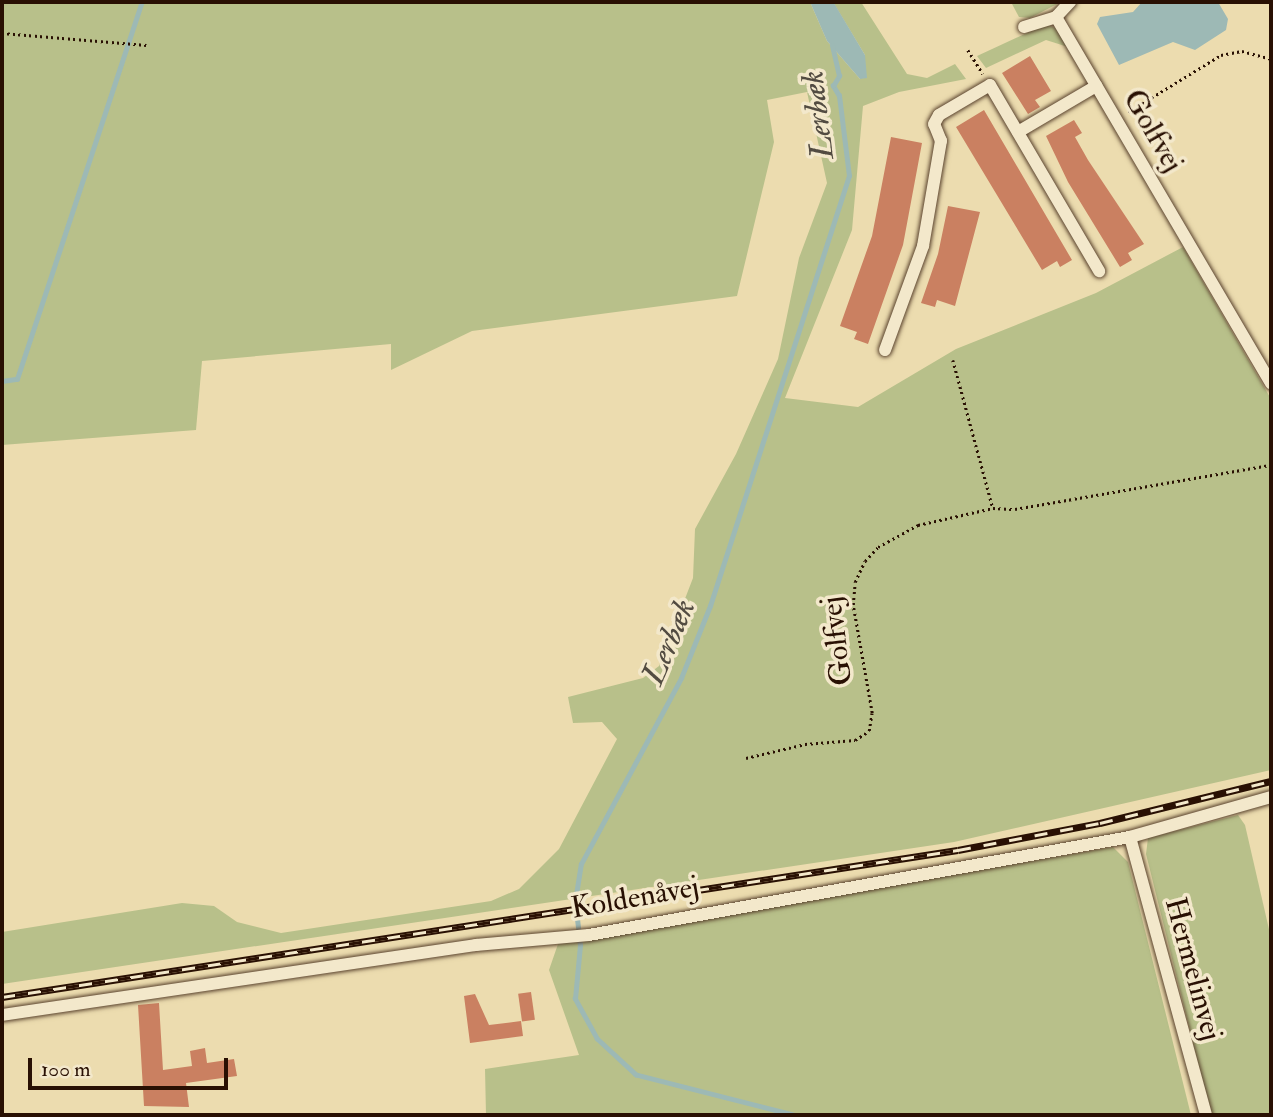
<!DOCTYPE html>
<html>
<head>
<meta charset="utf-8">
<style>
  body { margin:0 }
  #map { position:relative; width:1273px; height:1117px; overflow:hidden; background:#ecdcaf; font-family:"IM FELL Double Pica",serif }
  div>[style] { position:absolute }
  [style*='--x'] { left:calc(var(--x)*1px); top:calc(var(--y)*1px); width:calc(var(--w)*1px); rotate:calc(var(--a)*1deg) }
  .green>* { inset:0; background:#b8c08a }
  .water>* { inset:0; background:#9db9b5 }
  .stream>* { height:4.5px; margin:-2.25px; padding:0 2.25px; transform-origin:2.25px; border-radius:2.25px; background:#9db9b5 }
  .building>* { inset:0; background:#ca8061; transform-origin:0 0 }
  .path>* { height:2.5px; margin-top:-1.25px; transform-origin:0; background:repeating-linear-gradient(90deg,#291003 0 2px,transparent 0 5.5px) }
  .roads { filter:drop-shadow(0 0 2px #5a432e) drop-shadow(0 0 2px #5a432e) }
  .minor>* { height:12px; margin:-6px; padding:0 6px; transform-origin:6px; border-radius:6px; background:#f3e8cb }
  .rail>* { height:7px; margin-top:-3.5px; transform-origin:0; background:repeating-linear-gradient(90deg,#f3e8cb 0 13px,#291003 0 26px); box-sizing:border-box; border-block:2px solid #291003 }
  span { translate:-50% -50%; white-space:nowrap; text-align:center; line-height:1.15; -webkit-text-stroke:7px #f3e8cb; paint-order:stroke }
  .street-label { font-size:30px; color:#291003 }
  .water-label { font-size:32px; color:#524b41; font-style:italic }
  .frame { position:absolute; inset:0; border:4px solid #291003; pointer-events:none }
  .scale { position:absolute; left:28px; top:1058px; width:200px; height:32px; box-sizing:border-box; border:4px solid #291003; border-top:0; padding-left:9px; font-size:21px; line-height:24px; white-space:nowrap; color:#291003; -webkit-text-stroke:5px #f3e8cb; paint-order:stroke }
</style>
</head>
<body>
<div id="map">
  <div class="green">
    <i style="clip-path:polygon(2px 2px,810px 2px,827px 41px,860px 79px,865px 55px,833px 2px,861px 2px,907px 74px,927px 78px,955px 64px,966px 79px,899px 92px,863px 106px,852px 230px,785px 398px,858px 407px,956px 349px,1096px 293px,1183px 247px,1271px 399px,1271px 770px,954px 842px,2px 984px,2px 932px,182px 903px,214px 906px,237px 922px,281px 933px,491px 901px,519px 889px,559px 849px,617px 739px,602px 722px,573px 723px,568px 697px,643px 678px,659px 666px,693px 578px,695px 529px,736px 454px,778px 359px,799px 258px,827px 183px,807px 92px,767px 100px,774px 142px,737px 296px,472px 331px,391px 370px,391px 344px,202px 361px,196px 430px,2px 445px)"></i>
    <i style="clip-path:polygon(1011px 2px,1061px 2px,1030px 18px,1019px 17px)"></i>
    <i style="clip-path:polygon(1046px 24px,1055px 28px,1068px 47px,1046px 40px,986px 68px,977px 56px)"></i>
    <i style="clip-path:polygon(1238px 815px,1245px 825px,1271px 938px,1271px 1115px,1211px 1115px,1146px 854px,1148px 838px)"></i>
    <i style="clip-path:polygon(1113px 847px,1128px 862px,1191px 1115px,486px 1115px,485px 1069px,579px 1055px,549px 970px,558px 944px)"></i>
  </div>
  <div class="water">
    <i style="clip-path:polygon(810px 2px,834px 3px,865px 55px,867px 78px,860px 79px,827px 41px)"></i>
    <i style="clip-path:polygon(1142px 2px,1218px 2px,1228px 19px,1226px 30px,1195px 50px,1173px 42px,1119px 65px,1097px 24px,1100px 17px,1133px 12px)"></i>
  </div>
  <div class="stream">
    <i style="--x:2;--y:381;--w:15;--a:-8"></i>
    <i style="--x:17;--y:379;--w:397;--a:-71.7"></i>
    <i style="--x:793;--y:1115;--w:162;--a:-165.7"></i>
    <i style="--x:636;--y:1075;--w:53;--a:-137.3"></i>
    <i style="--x:597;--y:1039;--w:46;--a:-118.8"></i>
    <i style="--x:575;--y:999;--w:54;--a:-84.7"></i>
    <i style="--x:580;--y:945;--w:44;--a:-96.5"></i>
    <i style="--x:575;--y:901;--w:37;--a:-81"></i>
    <i style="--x:581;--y:864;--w:211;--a:-61.7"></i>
    <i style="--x:681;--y:678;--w:78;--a:-68.1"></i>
    <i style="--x:710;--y:606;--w:452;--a:-72.1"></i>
    <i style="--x:849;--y:176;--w:81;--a:-97.1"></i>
    <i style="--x:839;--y:96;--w:12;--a:-121"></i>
    <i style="--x:833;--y:86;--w:12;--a:-59"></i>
    <i style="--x:839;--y:76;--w:31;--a:-103"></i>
  </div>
  <div class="building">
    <i style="clip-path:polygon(1030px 56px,1051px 91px,1035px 100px,1040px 107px,1028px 114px,1002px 73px)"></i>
    <i style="clip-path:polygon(984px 110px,1072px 260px,1060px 267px,1057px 261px,1042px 270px,956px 127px)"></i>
    <i style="clip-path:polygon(1074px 120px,1082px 133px,1075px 137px,1088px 160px,1144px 244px,1128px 253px,1132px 260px,1120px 267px,1068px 182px,1046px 136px)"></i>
    <i style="clip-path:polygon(891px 137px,922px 143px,903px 245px,868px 344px,854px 339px,857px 332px,840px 326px,872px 236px)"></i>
    <i style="clip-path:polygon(948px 206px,980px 212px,955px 306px,937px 300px,935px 307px,921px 303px,938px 254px)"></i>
    <i style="left:531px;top:992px;width:28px;height:13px;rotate:82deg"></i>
    <i style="clip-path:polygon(475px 994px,489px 1025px,521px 1021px,523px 1036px,470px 1043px,464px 996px)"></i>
    <i style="clip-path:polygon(159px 1003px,163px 1070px,192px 1066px,190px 1051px,205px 1048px,207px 1063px,234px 1059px,237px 1076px,186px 1083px,189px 1107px,144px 1106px,138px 1005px)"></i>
  </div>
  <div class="path">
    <i style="--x:2;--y:33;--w:145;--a:4.7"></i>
    <i style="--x:968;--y:50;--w:28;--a:58"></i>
    <i style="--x:1128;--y:112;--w:109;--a:-31.5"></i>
    <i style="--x:1221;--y:55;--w:21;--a:-11"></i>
    <i style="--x:1242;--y:51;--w:30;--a:15"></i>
    <i style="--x:953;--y:360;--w:153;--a:74.9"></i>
    <i style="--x:746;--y:758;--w:61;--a:-13.3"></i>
    <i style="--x:805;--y:744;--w:50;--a:-4.6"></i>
    <i style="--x:855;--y:740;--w:17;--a:-33"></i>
    <i style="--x:869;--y:731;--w:18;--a:-81"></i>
    <i style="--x:872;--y:713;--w:110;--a:-100"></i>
    <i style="--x:853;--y:605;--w:23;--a:-85"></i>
    <i style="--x:855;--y:582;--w:23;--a:-65"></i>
    <i style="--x:865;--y:561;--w:19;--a:-47"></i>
    <i style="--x:878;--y:547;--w:46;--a:-28.8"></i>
    <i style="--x:918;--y:525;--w:77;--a:-12.8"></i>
    <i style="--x:993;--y:508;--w:22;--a:3"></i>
    <i style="--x:1015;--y:509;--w:260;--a:-9.8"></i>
  </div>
  <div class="roads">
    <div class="minor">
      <i style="--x:1056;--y:17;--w:21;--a:-47"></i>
      <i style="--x:1024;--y:27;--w:34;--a:-17"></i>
      <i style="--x:1056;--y:17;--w:425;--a:59.6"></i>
      <i style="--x:1018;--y:132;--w:91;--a:-30.5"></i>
      <i style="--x:885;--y:350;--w:111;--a:-69.9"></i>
      <i style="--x:923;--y:246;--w:107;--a:-80.3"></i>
      <i style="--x:941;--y:141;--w:18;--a:-112"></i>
      <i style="--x:934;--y:124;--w:10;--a:-61"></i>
      <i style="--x:939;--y:115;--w:59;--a:-30.5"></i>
      <i style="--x:990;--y:85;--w:216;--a:59.6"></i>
      <i style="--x:1130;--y:837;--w:288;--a:74.7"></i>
      <i style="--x:2;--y:1015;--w:479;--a:-8.4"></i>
      <i style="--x:476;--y:945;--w:113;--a:-5.1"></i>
      <i style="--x:589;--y:935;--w:550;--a:-10.27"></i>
      <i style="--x:1130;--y:837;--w:147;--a:-15.8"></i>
    </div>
  </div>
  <div class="rail">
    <i style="--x:2;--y:997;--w:967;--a:-8.74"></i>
    <i style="--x:958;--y:850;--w:145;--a:-10.8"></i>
    <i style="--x:1100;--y:823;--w:176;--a:-13.8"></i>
  </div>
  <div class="street-label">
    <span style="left:1153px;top:131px;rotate:60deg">Golfvej</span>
    <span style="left:837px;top:641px;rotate:-97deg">Golfvej</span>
    <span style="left:635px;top:898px;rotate:-10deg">Koldenåvej</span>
    <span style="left:1193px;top:969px;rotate:75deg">Hermelinvej</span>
  </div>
  <div class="water-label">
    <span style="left:818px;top:115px;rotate:-97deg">Lerbæk</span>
    <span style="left:669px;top:642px;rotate:-67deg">Lerbæk</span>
  </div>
  <div class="frame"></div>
  <div class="scale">100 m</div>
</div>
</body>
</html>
